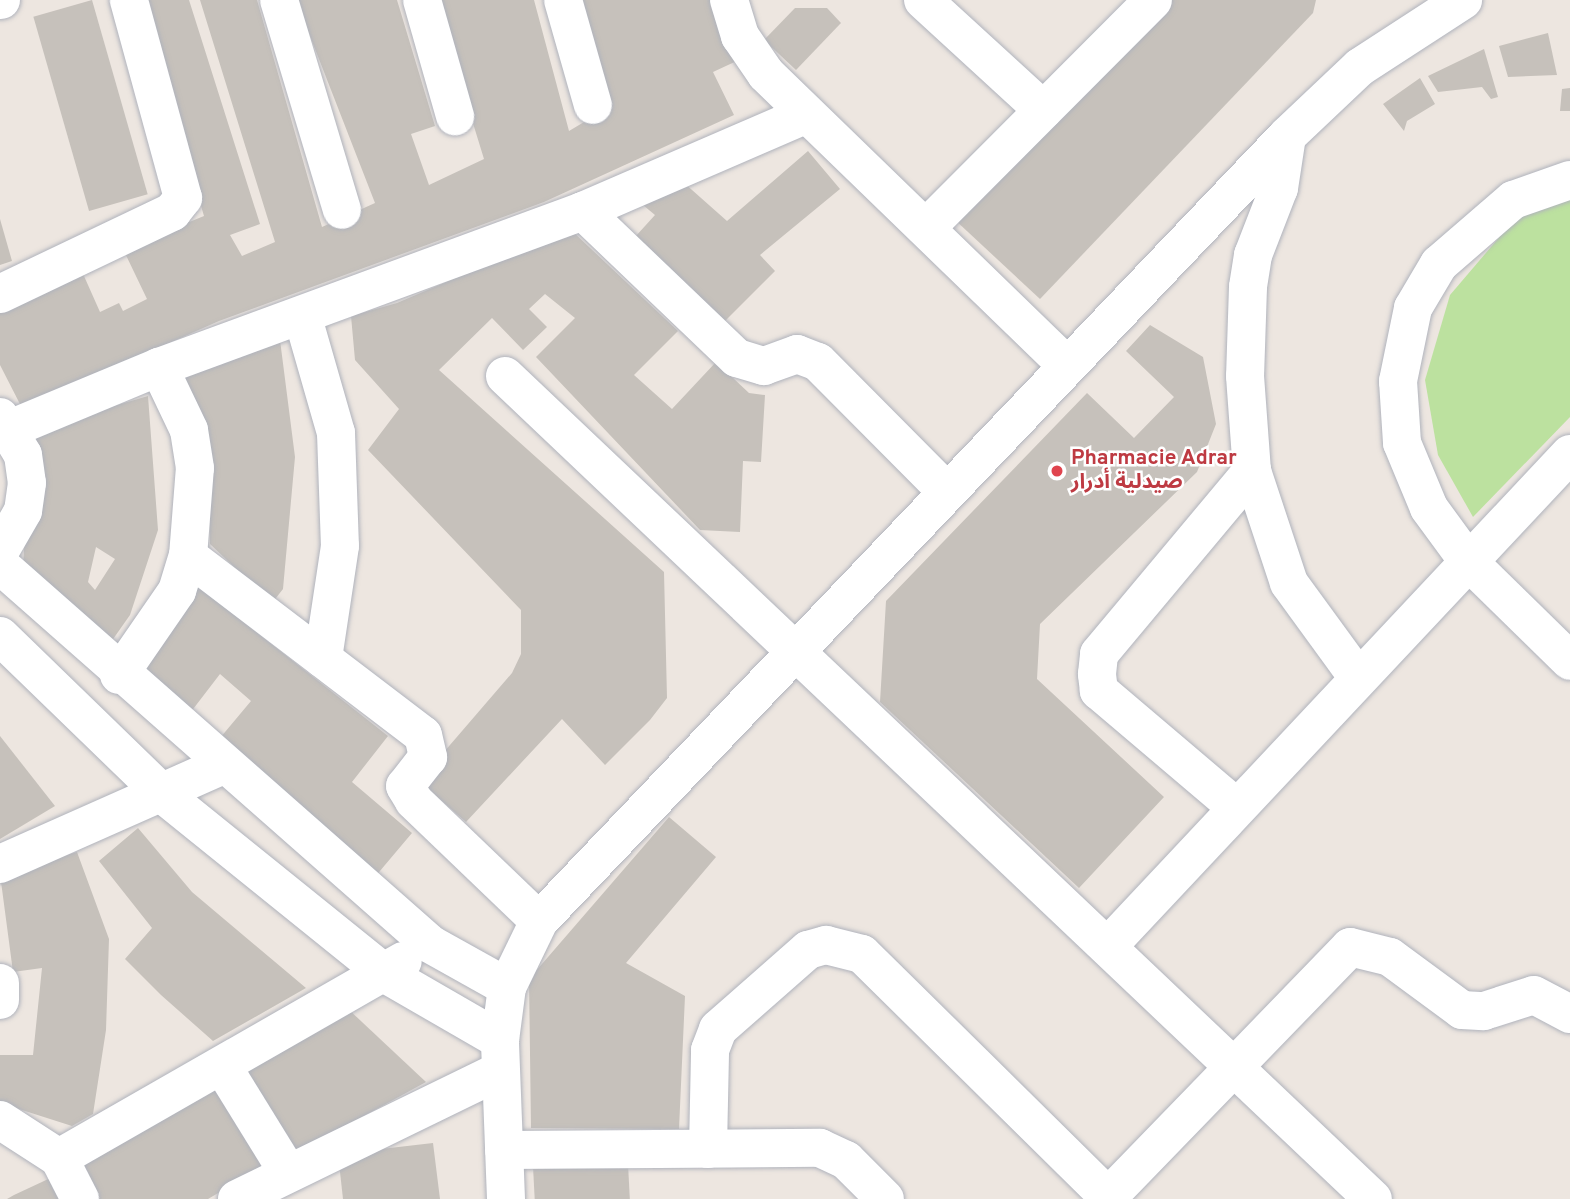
<!DOCTYPE html>
<html>
<head>
<meta charset="utf-8">
<style>
  body { margin:0 }
  #map { position:relative; width:1570px; height:1199px; overflow:hidden; background:#ede6e0; font-family:Overpass,"Noto Sans Arabic",sans-serif }
  div>[style] { position:absolute }
  [style*='--x'] { left:calc(var(--x)*1px); top:calc(var(--y)*1px); width:calc(var(--w)*1px); rotate:calc(var(--a)*1deg) }
  .green>* { inset:0; background:#bce19f }
  .building>* { inset:0; background:#c6c1bb; transform-origin:0 0 }
  .roads { filter:drop-shadow(0 0 2px #b0b3bc) drop-shadow(0 0 2px #b0b3bc) }
  .minor>* { height:38px; margin:-19px; padding:0 19px; transform-origin:19px; border-radius:19px; background:#fff }
  .dots>* { width:19px; height:19px; translate:-50% -50%; box-sizing:border-box; border:4px solid #fff; border-radius:50% }
  span { translate:-50% -50%; white-space:nowrap; text-align:center; line-height:1.15; -webkit-text-stroke:5px #fff; paint-order:stroke }
  .health-label { font-size:21px; color:#be3a42; font-weight:700 }
  .left { translate:0 -50%; text-align:left }
</style>
</head>
<body>
<div id="map">
  <div class="green">
    <i style="clip-path:polygon(1570px 190px,1570px 417px,1473px 517px,1438px 455px,1425px 380px,1450px 295px,1514px 220px)"></i>
  </div>
  <div class="building">
    <i style="left:92px;top:0;width:202px;height:61px;rotate:74deg"></i>
    <i style="clip-path:polygon(141px 0,189px 0,260px 224px,230px 235px,242px 256px,275px 242px,200px 0,257px 0,322px 227px,375px 203px,296px 0,397px 0,435px 126px,411px 134px,429px 185px,484px 159px,435px 0,534px 0,569px 131px,611px 106px,577px 0,711px 0,741px 59px,713px 72px,734px 115px,544px 202px,219px 321px,22px 408px,0 365px,0 303px,80px 267px,100px 312px,119px 303px,123px 311px,147px 299px,123px 249px,204px 216px)"></i>
    <i style="clip-path:polygon(1163px 0,1316px 0,1313px 13px,1040px 299px,954px 219px)"></i>
    <i style="clip-path:polygon(795px 8px,827px 8px,841px 23px,796px 70px,764px 40px)"></i>
    <i style="clip-path:polygon(1548px 33px,1557px 75px,1508px 77px,1499px 46px)"></i>
    <i style="clip-path:polygon(1484px 49px,1498px 97px,1491px 99px,1482px 87px,1438px 92px,1428px 76px)"></i>
    <i style="clip-path:polygon(1420px 78px,1435px 104px,1407px 121px,1404px 131px,1383px 104px)"></i>
    <i style="clip-path:polygon(1570px 88px,1570px 111px,1560px 111px,1562px 89px)"></i>
    <i style="clip-path:polygon(808px 151px,840px 189px,760px 255px,775px 271px,724px 322px,635px 237px,655px 215px,643px 205px,683px 182px,727px 221px)"></i>
    <i style="clip-path:polygon(0 219px,12px 261px,0 265px)"></i>
    <i style="clip-path:polygon(570px 229px,678px 331px,634px 375px,672px 409px,716px 362px,749px 393px,765px 395px,761px 462px,743px 461px,740px 532px,700px 530px,536px 357px,575px 318px,545px 294px,529px 309px,547px 327px,523px 350px,492px 318px,439px 370px,664px 572px,667px 698px,650px 720px,605px 765px,562px 719px,466px 822px,419px 781px,512px 673px,521px 654px,521px 610px,368px 450px,399px 409px,355px 360px,351px 316px,397px 303px)"></i>
    <i style="clip-path:polygon(1150px 325px,1203px 357px,1216px 424px,1197px 472px,1040px 624px,1037px 679px,1164px 797px,1079px 888px,880px 702px,886px 601px,1087px 393px,1134px 438px,1174px 397px,1126px 351px)"></i>
    <i style="clip-path:polygon(280px 340px,295px 457px,283px 589px,272px 603px,210px 544px,209px 459px,179px 374px)"></i>
    <i style="clip-path:polygon(evenodd,148px 396px,158px 530px,130px 615px,111px 642px,23px 566px,32px 430px,148px 396px,96px 547px,115px 559px,95px 590px,88px 582px,96px 547px)"></i>
    <i style="clip-path:polygon(199px 587px,388px 736px,352px 782px,412px 833px,374px 878px,215px 744px,251px 701px,220px 674px,187px 717px,133px 675px)"></i>
    <i style="clip-path:polygon(0 736px,55px 806px,0 839px)"></i>
    <i style="clip-path:polygon(669px 817px,716px 857px,626px 963px,685px 996px,679px 1129px,531px 1128px,529px 979px)"></i>
    <i style="clip-path:polygon(138px 828px,192px 892px,306px 988px,213px 1041px,161px 995px,125px 959px,152px 928px,99px 861px)"></i>
    <i style="clip-path:polygon(77px 852px,109px 939px,106px 1030px,93px 1114px,72px 1126px,0 1103px,0 1055px,33px 1055px,42px 968px,13px 972px,0 874px)"></i>
    <i style="clip-path:polygon(346px 1007px,426px 1082px,289px 1157px,239px 1072px)"></i>
    <i style="clip-path:polygon(218px 1083px,264px 1166px,208px 1199px,89px 1199px,70px 1164px)"></i>
    <i style="clip-path:polygon(433px 1143px,440px 1199px,343px 1199px,338px 1154px)"></i>
    <i style="left:628px;top:1164px;width:35px;height:95px;rotate:87deg"></i>
    <i style="clip-path:polygon(59px 1174px,70px 1199px,7px 1199px,14px 1195px)"></i>
  </div>
  <div class="roads">
    <div class="minor">
      <i style="--x:0;--y:0;--w:1;--a:0"></i>
      <i style="--x:279;--y:0;--w:219;--a:73.3"></i>
      <i style="--x:422;--y:0;--w:121;--a:74.1"></i>
      <i style="--x:563;--y:0;--w:109;--a:74.1"></i>
      <i style="--x:729;--y:0;--w:38;--a:73"></i>
      <i style="--x:740;--y:36;--w:46;--a:55.6"></i>
      <i style="--x:766;--y:74;--w:418;--a:44.1"></i>
      <i style="--x:923;--y:0;--w:163;--a:42.5"></i>
      <i style="--x:1287;--y:136;--w:53;--a:98.7"></i>
      <i style="--x:1279;--y:188;--w:72;--a:111.2"></i>
      <i style="--x:1253;--y:255;--w:32;--a:99"></i>
      <i style="--x:1248;--y:287;--w:89;--a:91.9"></i>
      <i style="--x:1245;--y:376;--w:95;--a:85.8"></i>
      <i style="--x:1252;--y:471;--w:118;--a:71.7"></i>
      <i style="--x:1289;--y:583;--w:114;--a:53.9"></i>
      <i style="--x:1570;--y:180;--w:60;--a:160.7"></i>
      <i style="--x:1513;--y:200;--w:98;--a:139.1"></i>
      <i style="--x:1439;--y:264;--w:51;--a:120.6"></i>
      <i style="--x:1413;--y:308;--w:75;--a:101.6"></i>
      <i style="--x:1398;--y:381;--w:62;--a:86.3"></i>
      <i style="--x:1402;--y:443;--w:70;--a:67.4"></i>
      <i style="--x:1429;--y:508;--w:64;--a:53.8"></i>
      <i style="--x:1467;--y:560;--w:144;--a:44.4"></i>
      <i style="--x:583;--y:211;--w:213;--a:43.7"></i>
      <i style="--x:737;--y:358;--w:28;--a:17"></i>
      <i style="--x:764;--y:366;--w:35;--a:-20"></i>
      <i style="--x:797;--y:354;--w:22;--a:21"></i>
      <i style="--x:818;--y:362;--w:182;--a:45.2"></i>
      <i style="--x:927;--y:227;--w:320;--a:-45.1"></i>
      <i style="--x:0;--y:294;--w:191;--a:-25.5"></i>
      <i style="--x:172;--y:212;--w:18;--a:-52"></i>
      <i style="--x:183;--y:198;--w:205;--a:-105.3"></i>
      <i style="--x:303;--y:318;--w:120;--a:74"></i>
      <i style="--x:336;--y:433;--w:113;--a:88"></i>
      <i style="--x:340;--y:546;--w:114;--a:98.6"></i>
      <i style="--x:505;--y:376;--w:1196;--a:43.48"></i>
      <i style="--x:0;--y:417;--w:44;--a:58.8"></i>
      <i style="--x:23;--y:455;--w:28;--a:82"></i>
      <i style="--x:27;--y:483;--w:28;--a:98"></i>
      <i style="--x:23;--y:511;--w:46;--a:119.9"></i>
      <i style="--x:10;--y:429;--w:161;--a:-22.6"></i>
      <i style="--x:159;--y:367;--w:452;--a:-20.2"></i>
      <i style="--x:583;--y:211;--w:242;--a:-23.4"></i>
      <i style="--x:188;--y:556;--w:295;--a:37.3"></i>
      <i style="--x:423;--y:735;--w:23;--a:77"></i>
      <i style="--x:428;--y:757;--w:37;--a:128"></i>
      <i style="--x:405;--y:786;--w:17;--a:59"></i>
      <i style="--x:414;--y:801;--w:173;--a:43.8"></i>
      <i style="--x:0;--y:565;--w:573;--a:41.39"></i>
      <i style="--x:430;--y:944;--w:88;--a:29.2"></i>
      <i style="--x:0;--y:636;--w:230;--a:44.1"></i>
      <i style="--x:165;--y:796;--w:282;--a:38.9"></i>
      <i style="--x:384;--y:973;--w:134;--a:30"></i>
      <i style="--x:119;--y:675;--w:102;--a:-55.4"></i>
      <i style="--x:177;--y:591;--w:37;--a:-73"></i>
      <i style="--x:188;--y:556;--w:88;--a:-85.5"></i>
      <i style="--x:195;--y:468;--w:38;--a:-99"></i>
      <i style="--x:189;--y:430;--w:70;--a:-115.5"></i>
      <i style="--x:1236;--y:807;--w:180;--a:-139.7"></i>
      <i style="--x:1099;--y:691;--w:17;--a:-97"></i>
      <i style="--x:1097;--y:674;--w:20;--a:-84"></i>
      <i style="--x:1099;--y:654;--w:239;--a:-50.1"></i>
      <i style="--x:0;--y:864;--w:242;--a:-23.9"></i>
      <i style="--x:1110;--y:944;--w:672;--a:-46.81"></i>
      <i style="--x:0;--y:983;--w:17;--a:90"></i>
      <i style="--x:224;--y:1069;--w:120;--a:58.3"></i>
      <i style="--x:0;--y:1120;--w:70;--a:32.8"></i>
      <i style="--x:59;--y:1158;--w:396;--a:-29.8"></i>
      <i style="--x:708;--y:1149;--w:99;--a:-88.8"></i>
      <i style="--x:710;--y:1050;--w:22;--a:-69"></i>
      <i style="--x:718;--y:1029;--w:120;--a:-41.3"></i>
      <i style="--x:808;--y:950;--w:19;--a:-16"></i>
      <i style="--x:826;--y:945;--w:37;--a:14"></i>
      <i style="--x:862;--y:954;--w:346;--a:44.6"></i>
      <i style="--x:1108;--y:1197;--w:348;--a:-45.9"></i>
      <i style="--x:1350;--y:947;--w:41;--a:14"></i>
      <i style="--x:1390;--y:957;--w:89;--a:36.4"></i>
      <i style="--x:1462;--y:1010;--w:22;--a:3"></i>
      <i style="--x:1484;--y:1011;--w:52;--a:-17.7"></i>
      <i style="--x:1534;--y:995;--w:41;--a:27.8"></i>
      <i style="--x:504;--y:1150;--w:316;--a:-0.4"></i>
      <i style="--x:820;--y:1148;--w:29;--a:25"></i>
      <i style="--x:846;--y:1160;--w:55;--a:45"></i>
      <i style="--x:59;--y:1158;--w:46;--a:62.9"></i>
      <i style="--x:237;--y:1199;--w:292;--a:-26"></i>
      <i style="--x:506;--y:1199;--w:159;--a:-92.2"></i>
      <i style="--x:500;--y:1040;--w:53;--a:-82.5"></i>
      <i style="--x:507;--y:987;--w:73;--a:-64.1"></i>
      <i style="--x:539;--y:921;--w:1084;--a:-46.38"></i>
      <i style="--x:1287;--y:136;--w:100;--a:-43.4"></i>
      <i style="--x:1360;--y:67;--w:123;--a:-33"></i>
    </div>
  </div>
  <div class="dots">
    <i style="left:1057px;top:471px;background:#e0444e"></i>
  </div>
  <div class="health-label">
    <span class="left" style="left:1071px;top:471px">Pharmacie Adrar<br>صيدلية أدرار</span>
  </div>
</div>
</body>
</html>
